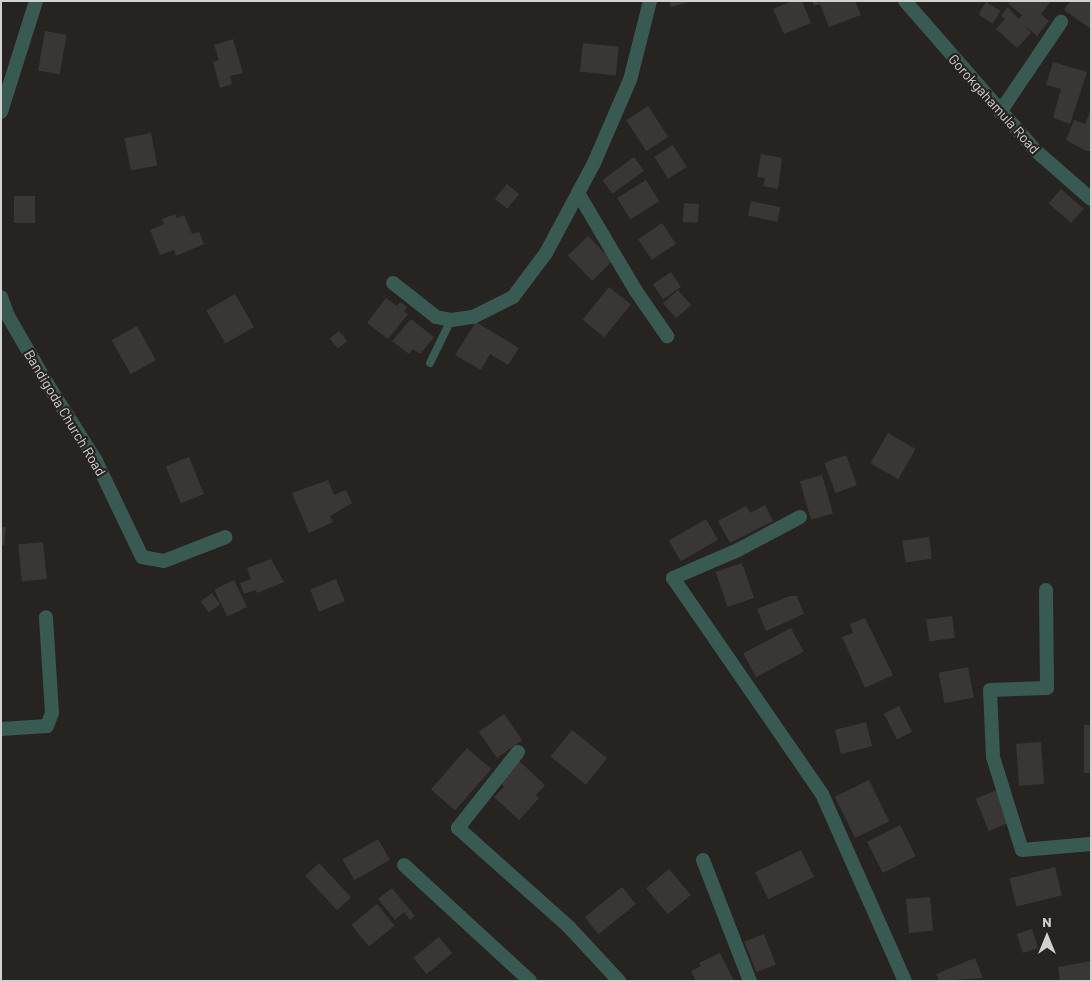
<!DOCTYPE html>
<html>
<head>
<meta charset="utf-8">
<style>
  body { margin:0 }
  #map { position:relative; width:1092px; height:982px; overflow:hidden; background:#262321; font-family:Barlow,sans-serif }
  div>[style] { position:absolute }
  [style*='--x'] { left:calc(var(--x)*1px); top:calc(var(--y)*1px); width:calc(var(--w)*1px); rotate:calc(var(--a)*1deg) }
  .building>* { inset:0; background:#3a3636; transform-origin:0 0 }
  .service>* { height:8px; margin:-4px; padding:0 4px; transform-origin:4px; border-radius:4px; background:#385a52 }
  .minor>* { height:14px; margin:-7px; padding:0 7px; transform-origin:7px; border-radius:7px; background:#385a52 }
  span { translate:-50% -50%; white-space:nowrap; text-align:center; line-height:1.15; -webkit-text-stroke:4.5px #262321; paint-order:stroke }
  .street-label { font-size:14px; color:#d3d1d0 }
  .frame { position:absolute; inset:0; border:2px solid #d3d1d0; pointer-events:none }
  .north { position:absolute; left:1022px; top:912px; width:50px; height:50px; -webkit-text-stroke:4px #262321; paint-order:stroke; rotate:0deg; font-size:14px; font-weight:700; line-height:20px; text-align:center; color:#d3d1d0 }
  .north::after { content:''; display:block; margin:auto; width:18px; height:22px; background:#d3d1d0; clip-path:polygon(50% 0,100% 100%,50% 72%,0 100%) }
</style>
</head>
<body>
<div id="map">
  <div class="building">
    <i style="clip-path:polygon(669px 1px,689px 1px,689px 2px,671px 7px)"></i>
    <i style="clip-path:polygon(792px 1px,802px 1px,811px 23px,784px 34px,773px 9px)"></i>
    <i style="clip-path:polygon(812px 1px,855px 1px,861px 15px,829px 27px,820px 4px,814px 6px)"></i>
    <i style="clip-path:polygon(1010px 1px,1051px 1px,1041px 14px,1049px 21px,1037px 36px,1018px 20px,1022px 15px,1008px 4px)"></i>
    <i style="clip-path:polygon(1070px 1px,1091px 1px,1091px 29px,1064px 10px)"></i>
    <i style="left:986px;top:2px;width:17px;height:15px;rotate:31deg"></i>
    <i style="clip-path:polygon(1008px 7px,1031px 33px,1017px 48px,996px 29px,1005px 19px,1001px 16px)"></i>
    <i style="left:45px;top:31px;width:22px;height:40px;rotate:10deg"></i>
    <i style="clip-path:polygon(233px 39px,243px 73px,230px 76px,232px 84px,220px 88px,213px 62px,219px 60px,214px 45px)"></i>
    <i style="left:583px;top:43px;width:36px;height:29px;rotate:6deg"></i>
    <i style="clip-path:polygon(1053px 62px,1087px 72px,1070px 124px,1053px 118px,1061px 89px,1046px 85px)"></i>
    <i style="left:648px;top:106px;width:37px;height:26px;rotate:57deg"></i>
    <i style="clip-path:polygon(1091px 109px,1091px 151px,1086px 151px,1066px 140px,1074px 120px,1085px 124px)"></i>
    <i style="left:151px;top:133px;width:33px;height:27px;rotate:79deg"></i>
    <i style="left:673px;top:145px;width:26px;height:22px;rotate:58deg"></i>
    <i style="clip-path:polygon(761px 154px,782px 158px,778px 189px,763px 186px,765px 178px,757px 177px)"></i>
    <i style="left:634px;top:157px;width:17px;height:39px;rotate:54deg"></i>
    <i style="left:646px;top:180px;width:25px;height:34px;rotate:58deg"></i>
    <i style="left:507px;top:184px;width:16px;height:19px;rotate:40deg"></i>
    <i style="left:1061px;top:189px;width:30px;height:19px;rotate:41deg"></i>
    <i style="left:14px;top:196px;width:21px;height:27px"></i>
    <i style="left:751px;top:201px;width:30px;height:15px;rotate:12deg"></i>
    <i style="left:684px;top:203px;width:15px;height:19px;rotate:4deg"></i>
    <i style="clip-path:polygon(175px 214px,177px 218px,184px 215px,192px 234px,199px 232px,204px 244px,176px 256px,174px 250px,160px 255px,150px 230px,164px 224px,162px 219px)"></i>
    <i style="left:662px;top:223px;width:25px;height:29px;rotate:56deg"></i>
    <i style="left:588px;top:236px;width:35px;height:28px;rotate:46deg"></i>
    <i style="left:671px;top:272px;width:18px;height:22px;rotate:56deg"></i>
    <i style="left:609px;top:287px;width:28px;height:42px;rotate:39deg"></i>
    <i style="left:678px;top:290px;width:20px;height:20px;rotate:49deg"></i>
    <i style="left:235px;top:294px;width:38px;height:33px;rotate:60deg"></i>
    <i style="clip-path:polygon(386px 298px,397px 306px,400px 302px,407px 307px,404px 311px,408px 314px,388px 339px,367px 323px)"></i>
    <i style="clip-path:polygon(411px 319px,434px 337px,420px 354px,413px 349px,409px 354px,392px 341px)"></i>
    <i style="clip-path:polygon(476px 322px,519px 348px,508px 365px,490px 354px,481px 370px,455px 355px)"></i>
    <i style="left:137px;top:326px;width:39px;height:29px;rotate:61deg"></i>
    <i style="left:339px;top:331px;width:13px;height:12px;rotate:51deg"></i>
    <i style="left:888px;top:433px;width:32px;height:35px;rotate:30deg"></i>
    <i style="left:846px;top:455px;width:32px;height:23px;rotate:70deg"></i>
    <i style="left:189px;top:457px;width:40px;height:25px;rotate:68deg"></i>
    <i style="left:822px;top:475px;width:40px;height:23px;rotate:74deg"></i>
    <i style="clip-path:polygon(328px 480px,334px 495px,346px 490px,352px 503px,330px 516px,333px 522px,309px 533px,292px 493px)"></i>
    <i style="clip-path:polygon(765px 505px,773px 521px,730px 543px,718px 521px,746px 506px,750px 513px)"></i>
    <i style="left:706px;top:519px;width:24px;height:43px;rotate:60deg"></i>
    <i style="clip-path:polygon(1px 527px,6px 527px,4px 545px,1px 545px)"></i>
    <i style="left:929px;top:537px;width:22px;height:27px;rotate:82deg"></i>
    <i style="left:43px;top:542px;width:37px;height:25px;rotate:84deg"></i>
    <i style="clip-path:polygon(271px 559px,284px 582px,257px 593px,255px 590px,244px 594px,240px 583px,251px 579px,247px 568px)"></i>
    <i style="left:742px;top:563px;width:37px;height:28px;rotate:71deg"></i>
    <i style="left:336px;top:579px;width:24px;height:28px;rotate:68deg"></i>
    <i style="left:234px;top:580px;width:30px;height:22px;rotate:64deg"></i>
    <i style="left:212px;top:593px;width:14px;height:14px;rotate:54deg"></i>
    <i style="clip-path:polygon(790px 596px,797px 596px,804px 614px,766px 631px,757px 609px)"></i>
    <i style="left:952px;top:616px;width:22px;height:26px;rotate:82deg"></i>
    <i style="clip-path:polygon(865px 618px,893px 675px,865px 688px,842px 637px,853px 633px,850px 624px)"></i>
    <i style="left:791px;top:628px;width:27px;height:54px;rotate:62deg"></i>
    <i style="left:968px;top:667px;width:31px;height:30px;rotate:79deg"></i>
    <i style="left:899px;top:706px;width:29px;height:17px;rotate:63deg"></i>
    <i style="left:504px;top:714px;width:32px;height:31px;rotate:55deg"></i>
    <i style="left:866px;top:722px;width:25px;height:32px;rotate:76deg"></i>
    <i style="left:1084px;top:725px;width:7px;height:48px"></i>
    <i style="left:572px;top:730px;width:45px;height:34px;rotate:39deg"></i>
    <i style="left:1041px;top:742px;width:42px;height:25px;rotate:86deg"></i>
    <i style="left:467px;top:748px;width:32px;height:55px;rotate:41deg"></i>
    <i style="clip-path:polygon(518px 760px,545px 785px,536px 795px,539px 798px,519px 820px,494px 797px,504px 787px,499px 781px)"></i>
    <i style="left:869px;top:780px;width:46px;height:38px;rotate:64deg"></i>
    <i style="left:997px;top:790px;width:35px;height:23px;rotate:68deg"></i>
    <i style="left:900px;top:825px;width:35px;height:37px;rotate:63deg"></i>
    <i style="left:378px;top:839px;width:24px;height:41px;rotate:60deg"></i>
    <i style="left:801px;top:850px;width:30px;height:51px;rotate:64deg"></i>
    <i style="left:319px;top:863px;width:47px;height:19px;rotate:47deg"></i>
    <i style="left:1055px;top:867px;width:29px;height:47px;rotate:76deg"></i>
    <i style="left:669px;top:869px;width:34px;height:30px;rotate:50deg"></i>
    <i style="left:622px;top:887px;width:22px;height:48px;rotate:51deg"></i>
    <i style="clip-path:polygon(392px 888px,415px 916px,410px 920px,404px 912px,395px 920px,378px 899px)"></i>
    <i style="left:930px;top:897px;width:34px;height:24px;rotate:85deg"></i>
    <i style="left:377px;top:904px;width:28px;height:33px;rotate:51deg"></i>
    <i style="left:1032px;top:929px;width:20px;height:16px;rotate:72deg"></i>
    <i style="left:764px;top:934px;width:33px;height:21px;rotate:69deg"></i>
    <i style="left:439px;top:937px;width:21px;height:33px;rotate:51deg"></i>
    <i style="clip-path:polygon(720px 953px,734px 981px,696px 981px,691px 971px,701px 966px,699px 963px)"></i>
    <i style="clip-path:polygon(975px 958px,983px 978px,939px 981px,936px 974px)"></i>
    <i style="clip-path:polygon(1091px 961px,1091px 981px,1060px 981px,1058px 967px)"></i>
  </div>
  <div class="service">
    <i style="--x:430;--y:363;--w:48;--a:-64"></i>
  </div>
  <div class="minor">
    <i style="--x:905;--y:1;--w:198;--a:48.9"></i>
    <i style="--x:1035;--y:150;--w:74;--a:41.2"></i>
    <i style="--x:1;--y:112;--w:116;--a:-72.5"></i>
    <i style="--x:1000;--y:112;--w:109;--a:-55.9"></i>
    <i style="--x:578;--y:193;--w:114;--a:59.4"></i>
    <i style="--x:636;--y:291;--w:55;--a:55.4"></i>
    <i style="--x:393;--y:283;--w:55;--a:38.3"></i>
    <i style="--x:436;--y:317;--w:15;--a:11"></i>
    <i style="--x:451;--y:320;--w:22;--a:-8"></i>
    <i style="--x:473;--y:317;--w:45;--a:-26.6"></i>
    <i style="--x:513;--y:297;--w:55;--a:-53.1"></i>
    <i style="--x:546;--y:253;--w:102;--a:-61.9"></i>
    <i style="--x:594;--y:163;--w:90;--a:-66.6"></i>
    <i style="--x:630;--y:80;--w:81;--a:-75.8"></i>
    <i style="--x:1;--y:297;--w:20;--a:70"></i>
    <i style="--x:8;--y:316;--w:80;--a:59.9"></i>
    <i style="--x:48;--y:385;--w:90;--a:57.7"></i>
    <i style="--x:96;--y:461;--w:106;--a:64.4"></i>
    <i style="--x:142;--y:557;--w:22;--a:10"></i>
    <i style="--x:164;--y:561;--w:66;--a:-21.2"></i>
    <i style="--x:800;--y:517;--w:70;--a:152"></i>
    <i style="--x:738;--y:550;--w:71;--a:156.7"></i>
    <i style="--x:673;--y:578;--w:262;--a:55.4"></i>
    <i style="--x:822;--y:794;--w:205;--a:66.1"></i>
    <i style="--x:1046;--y:590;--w:98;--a:89.4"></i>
    <i style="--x:1047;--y:688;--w:57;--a:178"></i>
    <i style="--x:990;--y:690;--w:67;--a:87.4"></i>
    <i style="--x:993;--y:757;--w:97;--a:72.7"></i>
    <i style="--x:1022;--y:850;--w:69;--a:-5"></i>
    <i style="--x:1;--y:729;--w:46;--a:-3.7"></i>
    <i style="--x:47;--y:726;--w:14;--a:-69"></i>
    <i style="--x:52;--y:713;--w:96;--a:-93.6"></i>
    <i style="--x:518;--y:752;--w:97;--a:128.3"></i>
    <i style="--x:458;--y:828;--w:149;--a:41.7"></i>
    <i style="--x:569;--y:927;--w:74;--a:47.2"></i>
    <i style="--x:703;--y:860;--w:130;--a:68.8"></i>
    <i style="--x:404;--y:865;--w:171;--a:42.6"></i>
  </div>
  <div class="street-label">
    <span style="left:994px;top:104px;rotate:48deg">Gorokgahamula Road</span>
    <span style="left:65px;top:413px;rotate:59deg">Bandigoda Church Road</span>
  </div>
  <div class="frame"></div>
  <div class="north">N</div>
</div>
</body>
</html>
